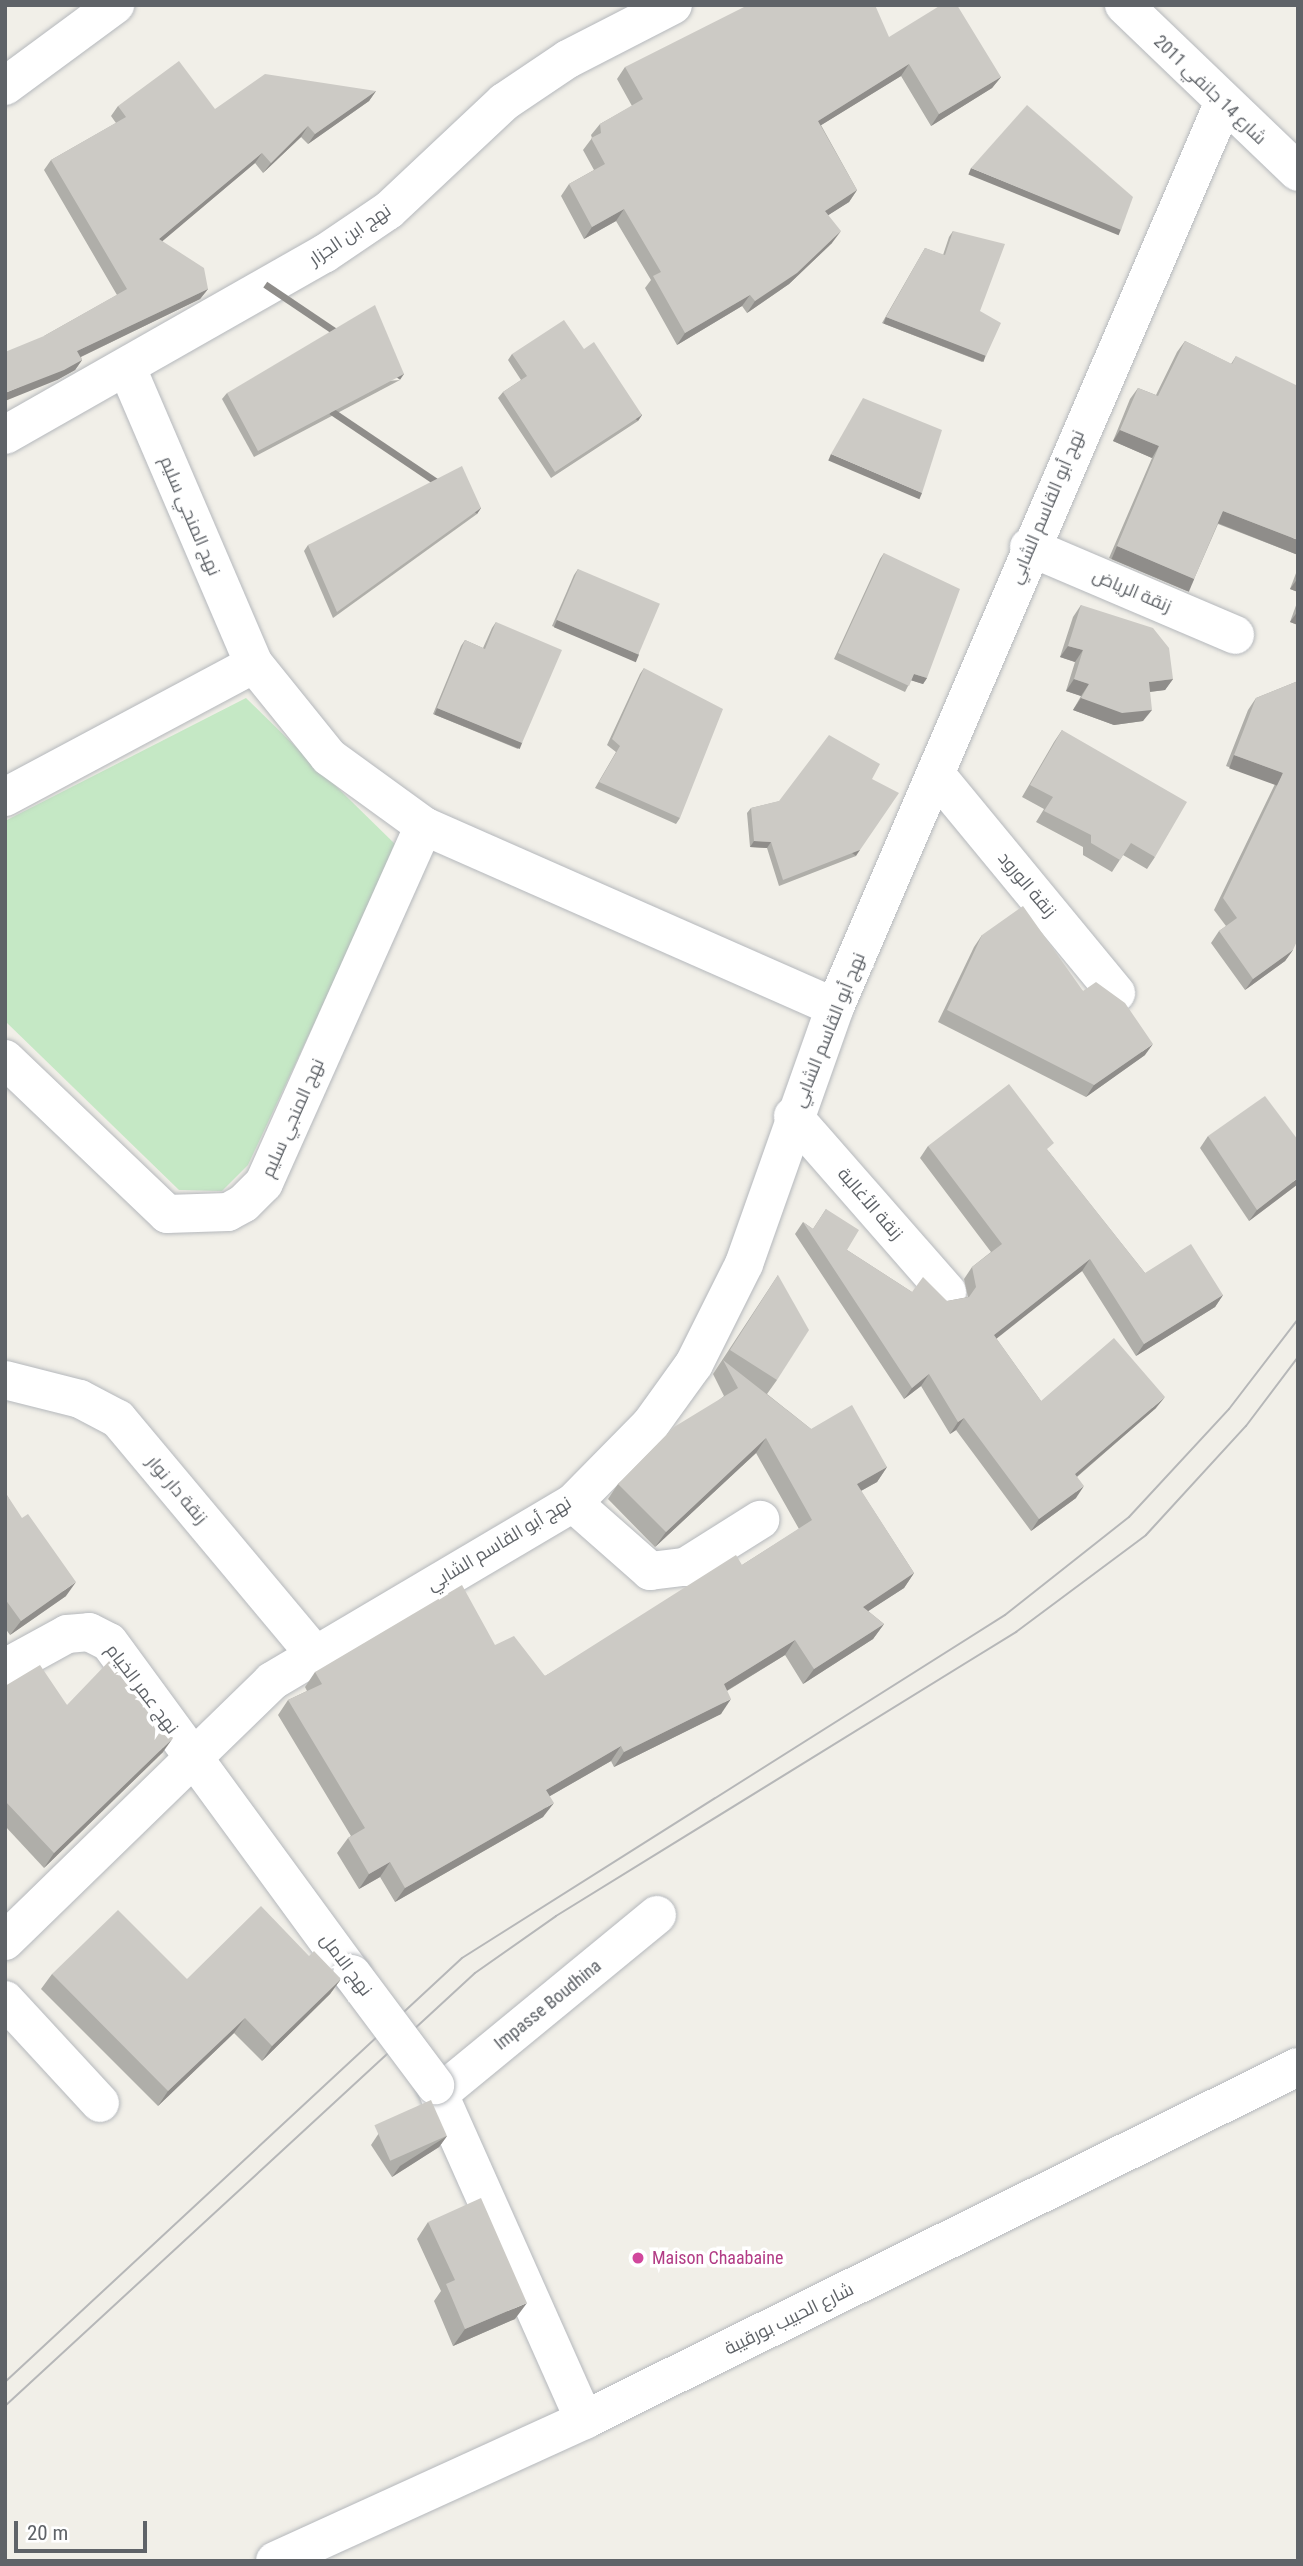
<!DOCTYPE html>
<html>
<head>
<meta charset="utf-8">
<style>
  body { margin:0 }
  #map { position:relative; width:1303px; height:2566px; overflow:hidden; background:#f1efe8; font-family:"Roboto Condensed",Cairo,sans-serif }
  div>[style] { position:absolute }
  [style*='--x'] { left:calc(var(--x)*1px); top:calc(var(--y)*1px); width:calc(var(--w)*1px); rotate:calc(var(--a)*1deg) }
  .green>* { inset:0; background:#c5e8c5 }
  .roads { filter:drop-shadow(0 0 2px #b5b8bc) drop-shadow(0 0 2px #b5b8bc) }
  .minor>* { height:38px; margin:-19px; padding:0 19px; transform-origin:19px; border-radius:19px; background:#fff }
  .secondary>* { height:38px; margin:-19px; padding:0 19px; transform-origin:19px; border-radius:19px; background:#fff }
  .tram>* { height:2px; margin:-1px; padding:0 1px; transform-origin:1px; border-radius:1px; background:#b6b7b8 }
  .bridges { filter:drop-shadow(0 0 2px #b5b8bc) drop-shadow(0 0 2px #b5b8bc) }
  .minor-bridge>* { height:38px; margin:-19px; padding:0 19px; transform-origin:19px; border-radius:19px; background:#fff }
  .wall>* { inset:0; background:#afaea9 }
  .shaded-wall>* { inset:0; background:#8f8d8a; transform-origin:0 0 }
  .building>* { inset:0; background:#cccac5; transform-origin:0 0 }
  .dots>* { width:19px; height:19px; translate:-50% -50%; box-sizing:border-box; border:4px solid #fff; border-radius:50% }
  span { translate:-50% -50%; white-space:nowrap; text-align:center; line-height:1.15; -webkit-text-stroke:7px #fff; paint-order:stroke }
  .street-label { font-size:18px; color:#5f6368 }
  .hotel-label { font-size:18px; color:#b23c85 }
  .left { translate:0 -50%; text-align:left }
  .frame { position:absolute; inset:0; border:7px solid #5f6368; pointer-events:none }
  .scale { position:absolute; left:14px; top:2521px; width:133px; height:32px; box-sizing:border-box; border:4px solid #5f6368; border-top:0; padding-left:9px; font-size:21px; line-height:24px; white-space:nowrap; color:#5f6368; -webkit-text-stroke:5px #fff; paint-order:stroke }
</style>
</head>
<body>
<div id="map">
  <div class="green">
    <i style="clip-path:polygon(246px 698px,397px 846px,248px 1165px,222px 1191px,179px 1190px,5px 1021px,5px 821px)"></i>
  </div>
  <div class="roads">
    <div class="minor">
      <i style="--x:5;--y:86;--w:137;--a:-36.4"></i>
      <i style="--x:127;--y:368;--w:322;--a:66.8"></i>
      <i style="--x:254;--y:664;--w:119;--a:51.1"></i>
      <i style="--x:329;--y:757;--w:117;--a:36"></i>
      <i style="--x:424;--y:826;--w:449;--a:23.8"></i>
      <i style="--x:5;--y:435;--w:367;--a:-29.6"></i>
      <i style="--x:324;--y:254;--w:78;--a:-34.1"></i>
      <i style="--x:389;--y:210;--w:158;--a:-43.2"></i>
      <i style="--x:504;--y:102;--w:77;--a:-33.9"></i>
      <i style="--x:568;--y:59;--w:118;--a:-27.2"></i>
      <i style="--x:1029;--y:547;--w:224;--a:23.1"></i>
      <i style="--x:938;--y:777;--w:280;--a:50.5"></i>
      <i style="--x:5;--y:797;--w:282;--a:-28.1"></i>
      <i style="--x:5;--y:1059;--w:224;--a:43.7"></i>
      <i style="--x:167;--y:1214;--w:61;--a:-1.9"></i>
      <i style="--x:228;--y:1212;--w:18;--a:-29"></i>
      <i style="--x:244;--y:1203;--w:28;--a:-45"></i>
      <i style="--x:264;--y:1183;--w:391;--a:-65.9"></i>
      <i style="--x:793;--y:1116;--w:234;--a:48.8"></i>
      <i style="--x:5;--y:1380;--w:77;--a:14.2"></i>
      <i style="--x:80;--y:1399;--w:43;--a:27.8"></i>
      <i style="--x:118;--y:1419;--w:305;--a:50.1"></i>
      <i style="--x:573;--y:1503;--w:103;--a:41.4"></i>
      <i style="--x:650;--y:1571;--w:35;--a:-7"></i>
      <i style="--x:685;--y:1567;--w:89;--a:-32.1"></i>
      <i style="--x:5;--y:1668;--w:71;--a:-28.7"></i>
      <i style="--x:67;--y:1634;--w:22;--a:-5"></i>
      <i style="--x:89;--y:1632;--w:22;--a:27"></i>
      <i style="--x:109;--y:1642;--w:411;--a:53.8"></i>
      <i style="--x:5;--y:1941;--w:373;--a:-44.2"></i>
      <i style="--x:272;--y:1681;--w:350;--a:-30.6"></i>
      <i style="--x:573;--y:1503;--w:110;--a:-45.4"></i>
      <i style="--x:650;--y:1425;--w:75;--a:-54.2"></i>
      <i style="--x:694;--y:1364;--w:112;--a:-63.4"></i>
      <i style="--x:744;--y:1264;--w:273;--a:-70.5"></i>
      <i style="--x:835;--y:1007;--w:983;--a:-66.75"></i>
      <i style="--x:5;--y:2000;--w:140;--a:47.3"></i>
      <i style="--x:435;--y:2085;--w:367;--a:66"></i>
      <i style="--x:439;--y:2094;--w:282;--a:-39.4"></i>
    </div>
    <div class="secondary">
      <i style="--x:1124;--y:5;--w:241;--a:43.8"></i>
      <i style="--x:275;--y:2561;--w:340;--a:-24.5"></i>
      <i style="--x:584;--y:2420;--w:796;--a:-26.31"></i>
    </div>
  </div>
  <div class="tram">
    <i style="--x:5;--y:2382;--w:623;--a:-42.85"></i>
    <i style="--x:462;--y:1958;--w:642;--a:-32.28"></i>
    <i style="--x:1005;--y:1615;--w:158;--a:-38.3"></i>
    <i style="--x:1129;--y:1517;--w:147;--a:-47.2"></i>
    <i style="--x:1229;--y:1409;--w:113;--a:-52.5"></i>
    <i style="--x:5;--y:2406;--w:639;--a:-42.65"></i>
    <i style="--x:475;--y:1973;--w:99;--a:-35.1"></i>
    <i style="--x:556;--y:1916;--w:541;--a:-31.69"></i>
    <i style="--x:1016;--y:1632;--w:162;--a:-36.7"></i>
    <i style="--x:1146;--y:1535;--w:148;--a:-47.5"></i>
    <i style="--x:1246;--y:1426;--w:86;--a:-53"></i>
  </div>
  <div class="bridges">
    <div class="minor-bridge">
      <i style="--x:352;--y:1974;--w:139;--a:53.2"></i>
    </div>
  </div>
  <div class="wall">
    <i style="clip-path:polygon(889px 37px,1001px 77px,992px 88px,931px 126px,901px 76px,821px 125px,857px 190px,849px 202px,828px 215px,832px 243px,789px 284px,747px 313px,742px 306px,677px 345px,645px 288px,651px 280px,616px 221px,584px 239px,561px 196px,569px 184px,594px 170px,583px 150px,592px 138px,591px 135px,600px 124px,632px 106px,617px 79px,625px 67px)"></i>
    <i style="clip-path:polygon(376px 91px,369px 101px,308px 144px,301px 137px,263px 173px,255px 163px,162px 241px,208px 289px,200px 299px,81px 357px,82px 360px,75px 370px,57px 380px,44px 336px,117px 295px,44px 170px,51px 160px,116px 123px,111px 116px,118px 106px,215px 109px)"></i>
    <i style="clip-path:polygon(953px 231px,980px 311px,982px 362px,882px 323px,925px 248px,943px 255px,949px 237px)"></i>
    <i style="clip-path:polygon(1185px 341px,1231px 364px,1236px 356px,1298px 555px,1218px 524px,1194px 579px,1187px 591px,1109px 558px,1152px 458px,1113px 441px,1130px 399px,1138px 388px,1156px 395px,1177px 352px)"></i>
    <i style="clip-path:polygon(584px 349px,642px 415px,638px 421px,551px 478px,498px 398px,503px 392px,521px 380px,508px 360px,512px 354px)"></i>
    <i style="clip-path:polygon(400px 380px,254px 457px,222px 399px,227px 393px)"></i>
    <i style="clip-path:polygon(481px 508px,477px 514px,333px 618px,304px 551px,308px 545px)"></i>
    <i style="clip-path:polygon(884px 553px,927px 678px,923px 684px,911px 680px,905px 692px,834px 659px,880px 559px)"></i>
    <i style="clip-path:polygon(1298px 568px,1298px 592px,1290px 589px)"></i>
    <i style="clip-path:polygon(578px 569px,639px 654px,635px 660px,552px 626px,574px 575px)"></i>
    <i style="clip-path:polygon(1298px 600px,1298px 625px,1290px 622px)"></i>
    <i style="clip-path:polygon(1081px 605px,1173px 679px,1165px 690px,1150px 692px,1143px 721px,1114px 725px,1073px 710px,1081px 696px,1066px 691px,1075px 662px,1060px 657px,1073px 617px)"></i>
    <i style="clip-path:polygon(496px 622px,518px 749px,433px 714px,461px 646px,465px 640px,483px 648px,492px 628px)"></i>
    <i style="clip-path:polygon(644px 668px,680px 818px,676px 824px,595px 788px,616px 752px,607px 745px,640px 674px)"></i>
    <i style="clip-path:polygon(1298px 681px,1293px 950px,1285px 961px,1245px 990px,1211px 943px,1219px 931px,1226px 926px,1214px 910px,1275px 784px,1226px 766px,1248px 710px,1256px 698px)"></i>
    <i style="clip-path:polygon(1062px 730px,1155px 857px,1147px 869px,1123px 855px,1112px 872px,1083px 855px,1083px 847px,1036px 822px,1044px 809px,1022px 797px,1054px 742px)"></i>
    <i style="clip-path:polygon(872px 779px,856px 856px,779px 886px,767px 848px,750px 847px,747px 813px,751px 808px)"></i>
    <i style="clip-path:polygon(982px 935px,1083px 991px,1145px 1055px,1086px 1097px,938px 1022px,974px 947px)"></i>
    <i style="clip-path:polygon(1208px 1136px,1298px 1184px,1249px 1221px,1200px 1148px)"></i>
    <i style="clip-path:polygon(928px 1146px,1049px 1152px,1145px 1273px,1223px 1295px,1215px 1307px,1136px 1356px,1082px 1271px,996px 1338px,1041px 1401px,1156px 1408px,1077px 1477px,1076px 1498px,1031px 1531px,956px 1430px,950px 1434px,921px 1386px,904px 1399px,795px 1234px,803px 1222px,813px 1229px,826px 1209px,847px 1250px,912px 1292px,947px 1301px,968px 1297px,964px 1279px,972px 1267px,991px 1252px,920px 1158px)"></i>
    <i style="clip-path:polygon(778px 1275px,777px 1380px,767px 1394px,811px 1429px,887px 1467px,877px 1482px,861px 1491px,914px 1573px,904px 1588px,868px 1611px,884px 1624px,873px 1639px,803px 1684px,785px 1655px,727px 1691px,721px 1714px,614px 1767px,611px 1761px,550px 1796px,543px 1817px,395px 1902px,380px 1877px,359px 1889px,337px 1853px,348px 1838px,351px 1836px,278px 1715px,288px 1700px,307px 1691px,305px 1687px,315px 1672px,495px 1645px,545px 1676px,742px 1565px,799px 1529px,756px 1453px,655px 1547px,608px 1499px,618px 1484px,724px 1396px,713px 1374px)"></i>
    <i style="clip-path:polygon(5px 1492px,66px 1596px,10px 1635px,5px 1628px)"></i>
    <i style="clip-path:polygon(5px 1686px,67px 1705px,163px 1752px,44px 1868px,5px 1826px)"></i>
    <i style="clip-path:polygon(309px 1956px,341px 1979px,330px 1994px,262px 2061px,234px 2033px,158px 2106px,41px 1989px,52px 1974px,187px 1979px)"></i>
    <i style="clip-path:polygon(379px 2133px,447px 2136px,439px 2147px,392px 2177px,371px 2145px)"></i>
    <i style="clip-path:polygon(428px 2222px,515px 2319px,453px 2346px,434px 2301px,441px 2291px,417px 2239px)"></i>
  </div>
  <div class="shaded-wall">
    <i style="clip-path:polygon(909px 64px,901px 76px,810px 132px,818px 121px)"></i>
    <i style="clip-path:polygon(1001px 77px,992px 88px,931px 126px,939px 114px)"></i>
    <i style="clip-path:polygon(376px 91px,369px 101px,308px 144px,315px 134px)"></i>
    <i style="clip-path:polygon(308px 126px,301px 137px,263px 173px,271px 163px)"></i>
    <i style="clip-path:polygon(262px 153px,255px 163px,152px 250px,159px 239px)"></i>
    <i style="left:971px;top:168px;width:162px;height:7px;rotate:22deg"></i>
    <i style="clip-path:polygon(857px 190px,849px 202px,816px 223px,825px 211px)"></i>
    <i style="clip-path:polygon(624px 209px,616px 221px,584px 239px,592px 227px)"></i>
    <i style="clip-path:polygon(841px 231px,832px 243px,789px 284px,747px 313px,755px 301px)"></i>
    <i style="clip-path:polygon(208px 289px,200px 299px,70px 362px,77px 351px)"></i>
    <i style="clip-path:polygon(750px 295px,742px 306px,677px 345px,685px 333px)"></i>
    <i style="left:886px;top:317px;width:107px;height:7px;rotate:21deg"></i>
    <i style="clip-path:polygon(82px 360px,75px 370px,57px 380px,5px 401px,5px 393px)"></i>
    <i style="left:404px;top:374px;width:7px;height:165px;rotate:124deg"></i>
    <i style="left:642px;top:415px;width:7px;height:104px;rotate:124deg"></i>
    <i style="clip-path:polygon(1120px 430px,1159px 446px,1152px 458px,1113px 441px)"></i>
    <i style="left:831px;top:454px;width:99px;height:7px;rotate:23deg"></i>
    <i style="left:481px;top:508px;width:7px;height:178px;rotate:124deg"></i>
    <i style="clip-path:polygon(1223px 511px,1298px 540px,1298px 555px,1215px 522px)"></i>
    <i style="left:1117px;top:546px;width:84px;height:14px;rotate:23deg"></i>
    <i style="clip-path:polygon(1298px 578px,1298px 592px,1290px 589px)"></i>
    <i style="clip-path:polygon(1298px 611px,1298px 625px,1290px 622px)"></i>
    <i style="left:557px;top:620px;width:89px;height:8px;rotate:23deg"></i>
    <i style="clip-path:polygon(1068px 646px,1083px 650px,1075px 662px,1060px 657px)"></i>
    <i style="clip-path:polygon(914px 674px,927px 678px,923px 684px,910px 680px)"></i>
    <i style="clip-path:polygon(1074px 679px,1089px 684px,1081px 696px,1066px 691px)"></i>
    <i style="clip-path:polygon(1173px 679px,1165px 690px,1140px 693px,1149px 682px)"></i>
    <i style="clip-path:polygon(1081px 698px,1152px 710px,1143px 721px,1114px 725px,1073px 710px)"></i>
    <i style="left:437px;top:708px;width:92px;height:7px;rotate:22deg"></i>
    <i style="left:1234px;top:755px;width:52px;height:14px;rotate:20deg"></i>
    <i style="clip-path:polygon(754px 841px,771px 842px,767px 848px,750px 847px)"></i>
    <i style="left:860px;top:850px;width:7px;height:83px;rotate:124deg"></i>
    <i style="clip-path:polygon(1293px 950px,1285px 961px,1245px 990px,1253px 979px)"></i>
    <i style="clip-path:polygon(1153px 1044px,1145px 1055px,1086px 1097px,1094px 1085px)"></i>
    <i style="clip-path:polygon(1298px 1178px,1298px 1184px,1249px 1221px,1257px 1210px)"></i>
    <i style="clip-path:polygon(1090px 1259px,1082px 1271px,986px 1347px,994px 1335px)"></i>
    <i style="clip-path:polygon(1223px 1295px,1215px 1307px,1136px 1356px,1144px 1344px)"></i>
    <i style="clip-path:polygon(929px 1374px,921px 1386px,904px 1399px,912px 1388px)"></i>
    <i style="clip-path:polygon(1165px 1397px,1156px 1408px,1067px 1485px,1075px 1474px)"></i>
    <i style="clip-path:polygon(964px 1418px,956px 1430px,950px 1434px,958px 1422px)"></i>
    <i style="clip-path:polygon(766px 1438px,756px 1453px,655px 1547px,666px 1532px)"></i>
    <i style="clip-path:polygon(887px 1467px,877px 1482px,846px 1499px,857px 1484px)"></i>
    <i style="clip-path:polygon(1084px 1486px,1076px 1498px,1031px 1531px,1039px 1519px)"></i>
    <i style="clip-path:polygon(914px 1573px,904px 1588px,853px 1621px,863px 1607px)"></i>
    <i style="clip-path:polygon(76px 1582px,66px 1596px,10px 1635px,21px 1621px)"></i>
    <i style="clip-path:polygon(884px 1624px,873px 1639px,803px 1684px,814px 1669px)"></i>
    <i style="clip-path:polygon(795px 1640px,785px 1655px,713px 1699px,724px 1684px)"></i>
    <i style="clip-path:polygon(731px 1699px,721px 1714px,614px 1767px,624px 1752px)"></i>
    <i style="clip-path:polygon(173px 1738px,163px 1752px,44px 1868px,54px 1853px)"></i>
    <i style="clip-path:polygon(621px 1746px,611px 1761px,536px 1804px,546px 1790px)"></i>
    <i style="clip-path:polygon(554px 1803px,543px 1817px,395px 1902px,405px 1888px)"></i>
    <i style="clip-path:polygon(390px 1862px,380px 1877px,359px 1889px,369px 1874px)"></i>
    <i style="clip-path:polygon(341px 1979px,330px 1994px,262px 2061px,272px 2046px)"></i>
    <i style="clip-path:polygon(245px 2018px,234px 2033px,158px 2106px,168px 2091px)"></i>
    <i style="clip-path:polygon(447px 2136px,439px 2147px,392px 2177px,400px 2166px)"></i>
    <i style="clip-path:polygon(527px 2303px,515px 2319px,453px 2346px,465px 2329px)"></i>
  </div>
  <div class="building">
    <i style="clip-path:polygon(748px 5px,875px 5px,889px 37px,941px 5px,957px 5px,1001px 77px,939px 114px,909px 64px,818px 121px,857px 190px,825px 211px,841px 231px,797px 273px,755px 301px,750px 295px,685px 333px,653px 276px,661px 272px,624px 209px,592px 227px,569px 184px,605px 164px,591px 138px,601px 133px,600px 124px,643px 99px,625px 67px)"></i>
    <i style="clip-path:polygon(179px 61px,215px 109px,265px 74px,376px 91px,315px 134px,308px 126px,271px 163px,262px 153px,159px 239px,204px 268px,208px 289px,77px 351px,82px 360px,64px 370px,5px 393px,5px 352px,44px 336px,127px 289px,51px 160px,126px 117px,118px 106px)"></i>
    <i style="clip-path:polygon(1027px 105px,1133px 197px,1121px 230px,971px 168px)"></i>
    <i style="clip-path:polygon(953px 231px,1005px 244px,980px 311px,1001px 323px,986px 356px,886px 317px,925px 248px,945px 255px)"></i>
    <i style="clip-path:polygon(375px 305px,404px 374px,258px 451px,227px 393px)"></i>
    <i style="clip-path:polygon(564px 320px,584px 349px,594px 342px,642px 415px,555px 472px,503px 392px,527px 376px,512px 354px)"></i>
    <i style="clip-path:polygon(1185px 341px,1232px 364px,1236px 356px,1298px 386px,1298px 540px,1223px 511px,1194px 579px,1117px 546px,1159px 446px,1120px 430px,1138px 388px,1158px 396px)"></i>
    <i style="clip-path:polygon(863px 398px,942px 430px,922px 493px,831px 454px)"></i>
    <i style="clip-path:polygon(462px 466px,481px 508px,337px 612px,308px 545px)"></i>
    <i style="clip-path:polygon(884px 553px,960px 589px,927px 678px,914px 674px,909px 686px,838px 653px)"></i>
    <i style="left:578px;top:569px;width:89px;height:55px;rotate:23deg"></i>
    <i style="clip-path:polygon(1081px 605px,1153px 628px,1169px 648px,1173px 679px,1149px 682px,1152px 710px,1122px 713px,1081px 698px,1089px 684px,1074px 679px,1083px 650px,1068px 646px)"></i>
    <i style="clip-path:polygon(496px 622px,562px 650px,522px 743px,437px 708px,465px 640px,485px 649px)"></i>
    <i style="clip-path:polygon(644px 668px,723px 709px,680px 818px,599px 782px,620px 746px,612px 739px)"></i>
    <i style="clip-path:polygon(1298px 681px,1298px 939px,1293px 950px,1253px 979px,1219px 931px,1237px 918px,1223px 898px,1283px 773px,1234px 755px,1256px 698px)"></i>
    <i style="clip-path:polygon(1062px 730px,1187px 802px,1155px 857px,1131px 843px,1120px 860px,1091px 843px,1091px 835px,1044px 811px,1053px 797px,1030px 785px)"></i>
    <i style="clip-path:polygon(829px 735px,880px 764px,872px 779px,899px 793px,860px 850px,783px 880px,771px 842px,754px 841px,751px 808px,779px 801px)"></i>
    <i style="clip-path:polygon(1023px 906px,1083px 991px,1096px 982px,1125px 1003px,1153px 1044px,1094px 1085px,947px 1010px,982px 935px)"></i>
    <i style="clip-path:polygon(1009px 1084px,1054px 1143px,1047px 1149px,1145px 1273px,1191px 1244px,1223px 1295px,1144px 1344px,1090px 1259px,994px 1335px,1041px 1401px,1114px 1338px,1165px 1397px,1075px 1474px,1084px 1486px,1039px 1519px,964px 1418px,958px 1422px,929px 1374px,912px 1388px,803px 1222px,813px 1229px,826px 1209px,859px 1230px,847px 1250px,912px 1292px,923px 1277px,947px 1301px,969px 1297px,976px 1287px,972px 1267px,1002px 1244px,928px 1146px)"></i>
    <i style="clip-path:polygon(1265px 1096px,1298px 1140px,1298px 1178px,1257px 1210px,1208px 1136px)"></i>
    <i style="clip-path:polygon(778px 1275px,809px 1330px,777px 1380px,730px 1350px)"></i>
    <i style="clip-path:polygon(723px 1360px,811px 1429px,852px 1405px,887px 1467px,857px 1484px,914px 1573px,863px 1607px,884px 1624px,814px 1669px,795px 1640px,724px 1684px,731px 1699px,624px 1752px,621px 1746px,546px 1790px,554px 1803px,405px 1888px,390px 1862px,369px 1874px,348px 1838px,365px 1828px,288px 1700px,322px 1684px,315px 1672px,462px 1585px,495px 1645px,514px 1636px,545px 1676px,736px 1555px,742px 1565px,812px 1520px,766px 1438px,666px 1532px,618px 1484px,674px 1427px,738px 1388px)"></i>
    <i style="clip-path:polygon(5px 1492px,22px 1518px,28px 1514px,76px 1582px,21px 1621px,5px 1599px)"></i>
    <i style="clip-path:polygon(113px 1657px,173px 1738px,54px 1853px,5px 1801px,5px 1686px,40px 1665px,67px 1705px)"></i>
    <i style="clip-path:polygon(261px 1906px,309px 1956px,314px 1951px,341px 1979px,272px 2046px,245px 2018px,168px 2091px,52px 1974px,118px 1910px,187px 1979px)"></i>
    <i style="left:431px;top:2100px;width:39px;height:62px;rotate:66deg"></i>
    <i style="clip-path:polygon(481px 2198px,527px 2303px,465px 2329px,446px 2284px,455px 2280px,428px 2222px)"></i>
  </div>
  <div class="dots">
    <i style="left:638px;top:2258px;background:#d1479c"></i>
  </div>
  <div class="street-label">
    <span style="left:1210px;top:90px;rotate:44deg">شارع 14 جانفي 2011</span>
    <span style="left:350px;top:235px;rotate:-34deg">نهج ابن الجزار</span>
    <span style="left:1047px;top:507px;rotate:-67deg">نهج أبو القاسم الشابي</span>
    <span style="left:190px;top:516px;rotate:67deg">نهج المنجي سليم</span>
    <span style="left:1132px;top:591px;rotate:23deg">زنقة الرياض</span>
    <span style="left:1027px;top:885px;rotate:50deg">زنقة الورود</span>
    <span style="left:829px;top:1030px;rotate:-68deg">نهج أبو القاسم الشابي</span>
    <span style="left:293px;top:1118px;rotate:-66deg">نهج المنجي سليم</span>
    <span style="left:870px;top:1204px;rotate:49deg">زنقة الأغالبة</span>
    <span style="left:177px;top:1490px;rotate:50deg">زنقة دار نوار</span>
    <span style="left:499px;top:1544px;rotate:-31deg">نهج أبو القاسم الشابي</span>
    <span style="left:142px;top:1689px;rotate:53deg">نهج عمر الخيام</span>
    <span style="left:346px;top:1965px;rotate:53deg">نهج الامل</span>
    <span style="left:548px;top:2005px;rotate:-39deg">Impasse Boudhina</span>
    <span style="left:789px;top:2319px;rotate:-26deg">شارع الحبيب بورقيبة</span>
  </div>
  <div class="hotel-label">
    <span class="left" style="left:652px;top:2258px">Maison Chaabaine</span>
  </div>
  <div class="frame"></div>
  <div class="scale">20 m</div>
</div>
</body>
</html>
